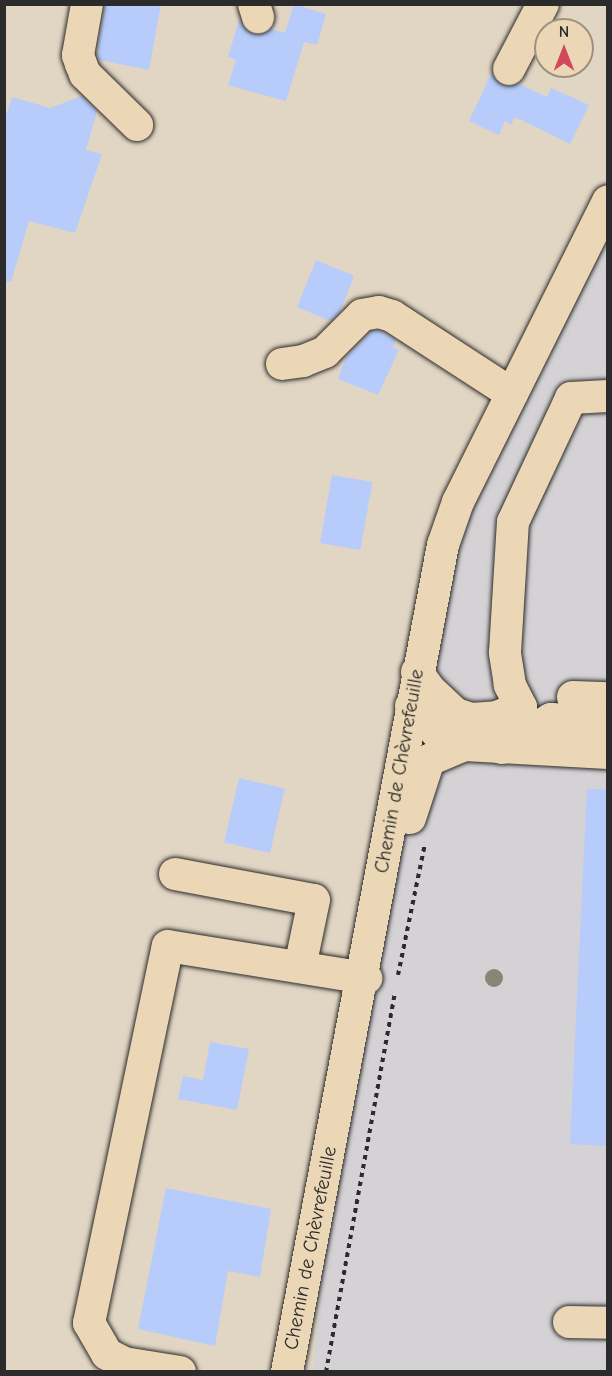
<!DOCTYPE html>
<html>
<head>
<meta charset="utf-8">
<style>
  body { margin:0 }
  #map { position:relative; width:612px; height:1376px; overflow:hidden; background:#e1d5c3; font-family:"Comic Neue",sans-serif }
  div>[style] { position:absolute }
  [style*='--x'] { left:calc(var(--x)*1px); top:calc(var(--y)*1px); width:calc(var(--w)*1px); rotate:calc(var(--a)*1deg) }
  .built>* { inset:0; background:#d4d2d4 }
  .building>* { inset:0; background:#b7ccfb; transform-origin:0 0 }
  .path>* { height:4px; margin-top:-2px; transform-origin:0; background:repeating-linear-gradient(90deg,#2b2b2b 0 4.5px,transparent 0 9px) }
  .roads { filter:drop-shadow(0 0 2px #2b2b2b) drop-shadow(0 0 2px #2b2b2b) }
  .minor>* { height:32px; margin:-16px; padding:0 16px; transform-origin:16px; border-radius:16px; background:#ebd7b5 }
  .trees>* { width:18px; height:18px; margin:-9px; border-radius:50%; background:#898577 }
  span { translate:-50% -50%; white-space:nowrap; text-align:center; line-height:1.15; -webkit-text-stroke:4.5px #ebd7b5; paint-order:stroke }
  .street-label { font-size:20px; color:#2b2b2b }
  .frame { position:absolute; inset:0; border:6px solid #2b2b2b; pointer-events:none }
  .north { position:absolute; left:534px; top:18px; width:60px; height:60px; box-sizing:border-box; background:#ebd7b5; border:2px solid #9e927e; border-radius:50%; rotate:0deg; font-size:16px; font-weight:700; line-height:24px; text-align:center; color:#2b2b2b }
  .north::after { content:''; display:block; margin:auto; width:21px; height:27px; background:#d1495b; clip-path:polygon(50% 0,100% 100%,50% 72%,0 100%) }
</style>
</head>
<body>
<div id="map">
  <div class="built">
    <i style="clip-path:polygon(607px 201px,607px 1371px,313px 1372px,341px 1073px,438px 569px)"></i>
  </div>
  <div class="building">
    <i style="clip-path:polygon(105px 4px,161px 4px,149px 70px,99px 60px,97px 54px)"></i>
    <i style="clip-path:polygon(294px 4px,326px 14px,317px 45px,304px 42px,286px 101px,228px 85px,236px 60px,228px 57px,239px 20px,253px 34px,271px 29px,285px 33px)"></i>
    <i style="clip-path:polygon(492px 72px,501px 85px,519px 84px,547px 97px,551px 88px,589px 105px,570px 144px,515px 117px,511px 125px,505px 121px,499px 135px,469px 121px)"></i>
    <i style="clip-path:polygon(82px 96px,97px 111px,86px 150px,102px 154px,75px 233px,29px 221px,11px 282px,4px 281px,4px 122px,12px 97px,50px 108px)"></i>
    <i style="clip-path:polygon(316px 260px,354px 276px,340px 312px,331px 321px,297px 307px)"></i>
    <i style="clip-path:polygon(378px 330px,396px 340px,393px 347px,399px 350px,378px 395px,338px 379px,346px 357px,371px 332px)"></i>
    <i style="left:332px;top:475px;width:41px;height:69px;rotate:10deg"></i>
    <i style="left:239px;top:778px;width:47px;height:66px;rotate:13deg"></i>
    <i style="clip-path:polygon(587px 789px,608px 789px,608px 1146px,570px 1144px)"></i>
    <i style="clip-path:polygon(210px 1042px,249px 1049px,237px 1110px,178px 1099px,183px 1076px,203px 1080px)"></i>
    <i style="clip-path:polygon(166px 1188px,271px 1209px,260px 1277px,228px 1271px,215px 1346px,138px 1329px)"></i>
  </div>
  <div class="path">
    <i style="--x:398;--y:975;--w:134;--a:-78.4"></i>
    <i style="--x:326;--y:1372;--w:386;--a:-79.7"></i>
  </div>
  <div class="roads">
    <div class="minor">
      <i style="--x:87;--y:4;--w:52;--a:100"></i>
      <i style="--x:78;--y:55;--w:9;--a:72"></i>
      <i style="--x:81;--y:64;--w:11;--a:68"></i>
      <i style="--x:85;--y:74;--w:73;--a:44.4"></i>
      <i style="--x:254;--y:4;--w:14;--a:73"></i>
      <i style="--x:509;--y:69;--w:73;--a:-62.4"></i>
      <i style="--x:282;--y:364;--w:21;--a:-8"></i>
      <i style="--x:303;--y:361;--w:24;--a:-22"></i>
      <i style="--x:325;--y:352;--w:52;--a:-45"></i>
      <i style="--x:362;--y:315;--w:17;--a:-10"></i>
      <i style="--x:379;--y:312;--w:14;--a:17"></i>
      <i style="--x:392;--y:316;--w:143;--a:33"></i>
      <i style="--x:417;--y:672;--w:22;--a:54"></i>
      <i style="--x:430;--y:690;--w:35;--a:43"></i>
      <i style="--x:456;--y:714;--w:16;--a:18"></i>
      <i style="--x:471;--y:719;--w:26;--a:-4"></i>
      <i style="--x:497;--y:717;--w:26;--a:-23"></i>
      <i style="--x:521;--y:707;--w:25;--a:-117"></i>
      <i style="--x:510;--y:685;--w:33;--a:-99"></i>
      <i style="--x:505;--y:652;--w:130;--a:-86.5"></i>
      <i style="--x:513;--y:522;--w:137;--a:-64.9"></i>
      <i style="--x:571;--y:398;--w:37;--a:-3"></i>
      <i style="--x:573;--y:697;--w:35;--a:2"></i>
      <i style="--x:411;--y:706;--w:42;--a:46"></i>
      <i style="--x:440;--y:736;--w:27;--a:20"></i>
      <i style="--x:465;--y:745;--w:143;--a:3.2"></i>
      <i style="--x:502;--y:748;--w:57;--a:-30.6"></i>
      <i style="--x:551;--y:719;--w:57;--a:3"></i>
      <i style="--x:410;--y:818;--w:61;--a:-71.9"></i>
      <i style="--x:429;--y:760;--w:39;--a:-23"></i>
      <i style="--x:175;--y:874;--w:141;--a:10.6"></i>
      <i style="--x:314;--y:900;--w:68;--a:101.8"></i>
      <i style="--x:569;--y:1322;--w:39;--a:1"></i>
      <i style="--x:180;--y:1372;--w:57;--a:-170.9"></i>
      <i style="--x:124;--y:1363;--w:19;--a:-152"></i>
      <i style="--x:107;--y:1354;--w:36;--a:-120"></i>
      <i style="--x:89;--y:1323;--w:385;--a:-78.2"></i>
      <i style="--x:168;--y:946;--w:201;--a:9.2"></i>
      <i style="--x:287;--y:1372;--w:842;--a:-79.32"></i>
      <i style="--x:443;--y:545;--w:46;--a:-70.8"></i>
      <i style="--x:458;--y:502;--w:336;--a:-63.5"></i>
    </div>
  </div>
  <div class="trees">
    <i style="left:494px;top:978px"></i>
  </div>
  <div class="street-label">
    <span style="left:399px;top:771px;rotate:-80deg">Chemin de Chèvrefeuille</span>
    <span style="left:310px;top:1248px;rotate:-79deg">Chemin de Chèvrefeuille</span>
  </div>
  <div class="frame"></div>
  <div class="north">N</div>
</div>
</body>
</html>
